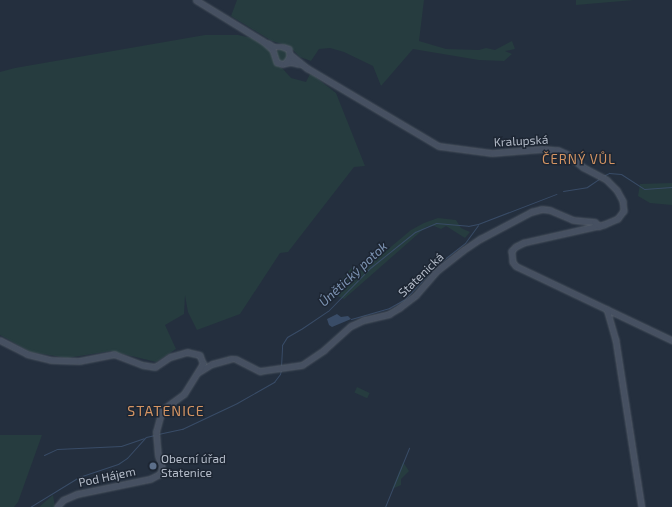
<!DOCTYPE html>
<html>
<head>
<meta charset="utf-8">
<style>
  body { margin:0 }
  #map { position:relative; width:672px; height:507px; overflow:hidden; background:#242f3e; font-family:"Exo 2",sans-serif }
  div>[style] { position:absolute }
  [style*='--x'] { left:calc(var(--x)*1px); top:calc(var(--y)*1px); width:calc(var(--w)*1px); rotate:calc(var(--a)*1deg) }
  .green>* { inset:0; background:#263c3f; transform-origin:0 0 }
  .round { border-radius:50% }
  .water>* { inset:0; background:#394c67 }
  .stream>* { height:1px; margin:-0.5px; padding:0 0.5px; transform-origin:0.5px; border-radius:0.5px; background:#394c67 }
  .roads { filter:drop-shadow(0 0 1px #565f6c) drop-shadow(0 0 1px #565f6c) }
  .secondary>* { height:4.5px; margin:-2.25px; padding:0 2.25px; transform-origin:2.25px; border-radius:2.25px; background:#465061 }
  .dots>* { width:11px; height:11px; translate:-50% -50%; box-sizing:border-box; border:2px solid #1d2633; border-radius:50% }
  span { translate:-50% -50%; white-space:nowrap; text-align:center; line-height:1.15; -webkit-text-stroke:3px #1d2633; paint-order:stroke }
  .street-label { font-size:12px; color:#b4bcc9 }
  .poi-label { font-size:12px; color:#b4bcc9 }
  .left { translate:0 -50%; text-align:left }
  .neighbourhood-label { font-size:13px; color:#d59563; letter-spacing:1px }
  .water-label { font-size:13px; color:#7c92b1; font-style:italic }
  .quarter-label { font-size:14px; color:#d59563; letter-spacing:1px }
</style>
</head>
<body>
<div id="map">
  <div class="green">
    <i style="clip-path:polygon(237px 0,424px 0,419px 41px,446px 49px,479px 50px,486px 48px,495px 50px,512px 41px,515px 49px,505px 51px,512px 54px,504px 61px,479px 60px,413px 49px,381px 86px,373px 66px,344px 52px,330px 48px,319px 49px,311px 61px,300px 57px,289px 46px,272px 41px,231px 16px)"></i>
    <i style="clip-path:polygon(576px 0,634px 0,576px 5px)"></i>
    <i style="clip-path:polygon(205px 35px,238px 35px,252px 38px,269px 49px,275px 64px,283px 69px,291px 78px,306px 82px,310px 74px,314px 76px,336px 93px,365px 166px,354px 167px,288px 252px,280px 253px,240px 314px,197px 330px,188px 312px,185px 295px,184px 314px,165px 325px,176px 349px,156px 362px,111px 351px,67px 358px,31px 352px,0 335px,0 72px,15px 68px)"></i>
    <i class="round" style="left:276px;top:49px;width:12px;height:12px"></i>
    <i style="clip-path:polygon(672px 183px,672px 205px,650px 203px,638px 196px,640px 184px)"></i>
    <i style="clip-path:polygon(438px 218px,456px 220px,461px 228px,470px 232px,465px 238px,446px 226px,441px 229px,434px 226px,426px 227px,344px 299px,333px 294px,335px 293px,333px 291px,353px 266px,362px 271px,411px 230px,424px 223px)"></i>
    <i style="left:357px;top:387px;width:14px;height:6px;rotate:25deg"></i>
    <i style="clip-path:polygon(0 435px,42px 435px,18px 502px,14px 507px,0 507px)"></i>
    <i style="clip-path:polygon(403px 462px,409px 471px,401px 479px,401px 485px,392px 489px)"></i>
    <i style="clip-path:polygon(53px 495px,55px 507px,39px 507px)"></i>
  </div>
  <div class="water">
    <i style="clip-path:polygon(337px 314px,341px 317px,348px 316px,351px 319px,332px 327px,329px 325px,327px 319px)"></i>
  </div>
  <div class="stream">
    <i style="--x:603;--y:176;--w:7;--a:-27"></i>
    <i style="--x:609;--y:173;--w:12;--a:5"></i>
    <i style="--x:621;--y:174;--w:27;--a:33"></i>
    <i style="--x:644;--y:189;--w:28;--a:-4"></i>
    <i style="--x:563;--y:191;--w:24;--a:-9"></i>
    <i style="--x:587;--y:187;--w:14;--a:-34"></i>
    <i style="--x:351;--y:319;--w:40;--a:-16"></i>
    <i style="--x:389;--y:308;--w:18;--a:-29"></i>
    <i style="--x:405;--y:299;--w:48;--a:-46.7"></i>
    <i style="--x:438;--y:264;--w:34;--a:-38"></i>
    <i style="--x:465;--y:243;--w:22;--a:-54"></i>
    <i style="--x:281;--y:367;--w:22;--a:-87"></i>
    <i style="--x:282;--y:345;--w:9;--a:-58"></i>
    <i style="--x:287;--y:337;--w:16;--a:-30"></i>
    <i style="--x:301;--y:329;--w:32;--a:-34"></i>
    <i style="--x:328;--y:311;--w:60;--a:-45.7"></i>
    <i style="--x:370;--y:268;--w:58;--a:-38.7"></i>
    <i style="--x:415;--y:232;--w:23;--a:-23"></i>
    <i style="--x:436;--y:223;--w:32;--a:5"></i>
    <i style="--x:468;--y:226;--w:10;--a:-11"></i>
    <i style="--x:478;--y:224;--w:84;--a:-21"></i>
    <i style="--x:158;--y:434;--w:25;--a:-12"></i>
    <i style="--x:182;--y:429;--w:61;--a:-25.3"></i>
    <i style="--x:237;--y:403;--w:43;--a:-29.6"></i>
    <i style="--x:274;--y:382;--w:10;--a:-53"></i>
    <i style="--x:280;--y:374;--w:4;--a:-76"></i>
    <i style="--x:44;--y:455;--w:14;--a:-25"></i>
    <i style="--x:57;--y:449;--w:64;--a:-2.7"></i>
    <i style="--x:121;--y:446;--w:24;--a:-19"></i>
    <i style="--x:30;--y:507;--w:57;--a:-31.5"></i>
    <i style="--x:79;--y:477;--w:41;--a:-18.4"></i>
    <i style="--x:118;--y:464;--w:11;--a:-34"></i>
    <i style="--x:127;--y:458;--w:28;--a:-48"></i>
    <i style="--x:146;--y:437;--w:9;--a:-13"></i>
    <i style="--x:385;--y:507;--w:64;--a:-67.9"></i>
  </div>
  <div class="roads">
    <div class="secondary">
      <i style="--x:196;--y:0;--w:79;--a:31.5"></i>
      <i style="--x:263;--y:41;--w:13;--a:42"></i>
      <i style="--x:273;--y:50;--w:13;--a:72"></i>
      <i style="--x:277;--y:62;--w:5;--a:22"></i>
      <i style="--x:282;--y:64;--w:9;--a:-13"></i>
      <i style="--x:291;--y:62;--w:8;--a:14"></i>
      <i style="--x:268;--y:43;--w:7;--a:34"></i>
      <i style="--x:274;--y:47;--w:9;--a:0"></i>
      <i style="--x:283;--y:47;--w:6;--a:18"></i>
      <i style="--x:289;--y:49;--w:8;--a:83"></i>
      <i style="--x:290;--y:57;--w:7;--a:124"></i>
      <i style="--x:291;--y:55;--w:21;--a:39"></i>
      <i style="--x:307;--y:68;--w:153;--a:30.6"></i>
      <i style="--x:439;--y:146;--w:53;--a:7.5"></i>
      <i style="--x:492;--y:153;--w:50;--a:-4.6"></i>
      <i style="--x:542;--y:149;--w:16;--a:4"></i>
      <i style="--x:558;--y:150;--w:10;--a:24"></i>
      <i style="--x:567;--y:154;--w:21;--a:39"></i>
      <i style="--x:583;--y:167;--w:27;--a:28"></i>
      <i style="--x:607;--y:180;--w:14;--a:45"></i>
      <i style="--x:617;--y:190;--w:13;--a:61"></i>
      <i style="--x:623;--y:201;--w:10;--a:84"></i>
      <i style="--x:624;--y:211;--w:10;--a:127"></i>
      <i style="--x:618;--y:219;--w:15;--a:157"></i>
      <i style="--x:604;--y:225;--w:82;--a:167.3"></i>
      <i style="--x:524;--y:243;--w:9;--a:153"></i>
      <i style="--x:516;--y:247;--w:6;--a:135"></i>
      <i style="--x:512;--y:251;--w:11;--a:85"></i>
      <i style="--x:513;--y:262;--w:5;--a:53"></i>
      <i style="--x:516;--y:266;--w:173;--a:25.4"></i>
      <i style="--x:607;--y:309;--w:32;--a:74"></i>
      <i style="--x:616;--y:340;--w:169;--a:81.2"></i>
      <i style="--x:0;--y:340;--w:30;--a:27"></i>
      <i style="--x:27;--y:354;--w:25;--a:14"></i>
      <i style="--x:51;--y:360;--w:28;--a:2"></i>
      <i style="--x:79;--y:361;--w:36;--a:-11"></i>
      <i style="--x:114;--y:354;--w:31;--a:21"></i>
      <i style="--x:143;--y:365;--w:12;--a:9"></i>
      <i style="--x:155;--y:367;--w:18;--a:-34"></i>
      <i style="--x:170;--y:357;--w:18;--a:-16"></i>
      <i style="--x:187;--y:352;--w:13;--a:13"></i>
      <i style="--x:200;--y:355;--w:9;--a:69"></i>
      <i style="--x:199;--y:372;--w:15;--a:-32"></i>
      <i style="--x:212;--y:364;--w:20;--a:-15"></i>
      <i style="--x:231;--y:359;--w:5;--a:0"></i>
      <i style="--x:236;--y:359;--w:27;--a:27"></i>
      <i style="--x:260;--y:371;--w:42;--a:-8.1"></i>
      <i style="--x:302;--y:365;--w:27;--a:-34"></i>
      <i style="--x:324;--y:350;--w:36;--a:-42"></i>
      <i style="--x:351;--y:326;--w:14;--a:-25"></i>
      <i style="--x:364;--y:320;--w:26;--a:-13"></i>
      <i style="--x:389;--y:314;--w:12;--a:-31"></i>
      <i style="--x:399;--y:308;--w:21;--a:-37"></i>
      <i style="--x:416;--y:295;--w:33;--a:-49"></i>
      <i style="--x:438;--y:270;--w:31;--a:-38"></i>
      <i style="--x:462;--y:251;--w:22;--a:-34"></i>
      <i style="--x:480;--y:239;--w:58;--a:-27.9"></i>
      <i style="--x:531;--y:212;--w:11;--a:-15"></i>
      <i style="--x:542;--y:209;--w:8;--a:7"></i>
      <i style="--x:550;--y:210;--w:25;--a:23"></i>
      <i style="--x:573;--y:220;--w:22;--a:5"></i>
      <i style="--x:595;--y:222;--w:6;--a:45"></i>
      <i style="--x:57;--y:507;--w:9;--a:-49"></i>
      <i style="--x:63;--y:500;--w:15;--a:-23"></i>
      <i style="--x:77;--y:494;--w:75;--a:-11.6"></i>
      <i style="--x:150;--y:479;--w:11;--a:-27"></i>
      <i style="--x:160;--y:474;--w:6;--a:-72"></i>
      <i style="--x:162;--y:468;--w:13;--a:-108"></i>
      <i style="--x:158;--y:456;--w:24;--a:-95"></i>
      <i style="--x:156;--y:432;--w:23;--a:-75"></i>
      <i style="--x:162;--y:410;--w:27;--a:-36"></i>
      <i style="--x:184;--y:394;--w:36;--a:-58"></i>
    </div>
  </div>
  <div class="dots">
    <i style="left:153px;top:466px;background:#5c6f8a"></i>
  </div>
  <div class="street-label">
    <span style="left:521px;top:141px;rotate:-3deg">Kralupská</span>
    <span style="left:421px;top:275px;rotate:-44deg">Statenická</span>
    <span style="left:107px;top:477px;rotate:-12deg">Pod Hájem</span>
  </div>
  <div class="poi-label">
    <span class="left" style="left:161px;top:466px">Obecní úřad<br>Statenice</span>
  </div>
  <div class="neighbourhood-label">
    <span style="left:579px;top:159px">ČERNÝ VŮL</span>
  </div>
  <div class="water-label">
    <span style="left:353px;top:274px;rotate:-43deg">Únětický potok</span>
  </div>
  <div class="quarter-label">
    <span style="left:166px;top:411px">STATENICE</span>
  </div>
</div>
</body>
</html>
